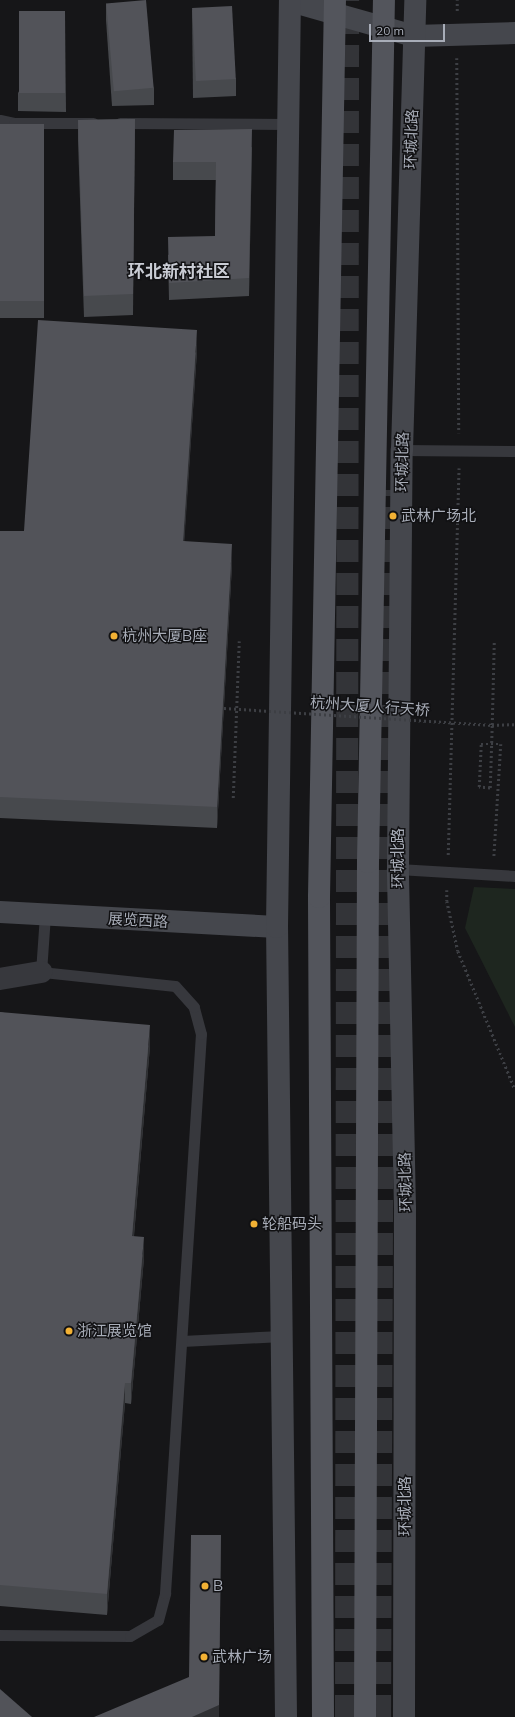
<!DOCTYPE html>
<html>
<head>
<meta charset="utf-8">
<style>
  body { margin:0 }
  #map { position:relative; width:515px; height:1717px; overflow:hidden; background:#161618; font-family:Mulish,"Noto Sans SC",sans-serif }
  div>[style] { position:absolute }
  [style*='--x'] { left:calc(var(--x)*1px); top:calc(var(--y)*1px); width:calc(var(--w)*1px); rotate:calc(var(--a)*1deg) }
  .green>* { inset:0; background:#1e261f }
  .highway-tunnel>* { height:22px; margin-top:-11px; transform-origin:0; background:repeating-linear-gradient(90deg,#333438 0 22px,transparent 0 33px) }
  .path>* { height:2.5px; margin-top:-1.25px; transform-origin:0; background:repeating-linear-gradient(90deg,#3d3f44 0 2px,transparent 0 5px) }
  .lane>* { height:11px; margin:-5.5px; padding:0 5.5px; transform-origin:5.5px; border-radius:5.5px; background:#37383d }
  .street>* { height:22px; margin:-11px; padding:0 11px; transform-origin:11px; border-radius:11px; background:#37383d }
  .secondary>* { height:22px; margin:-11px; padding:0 11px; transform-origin:11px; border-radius:11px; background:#45474d }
  .primary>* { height:22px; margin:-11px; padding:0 11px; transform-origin:11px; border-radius:11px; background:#53555c }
  .path-bridge>* { height:2.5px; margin-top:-1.25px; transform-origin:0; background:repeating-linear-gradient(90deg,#3d3f44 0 2px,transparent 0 5px) }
  .wall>* { inset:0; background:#47494d; transform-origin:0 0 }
  .shaded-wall>* { inset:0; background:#2f3033 }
  .building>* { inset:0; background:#525359; transform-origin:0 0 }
  .dots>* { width:11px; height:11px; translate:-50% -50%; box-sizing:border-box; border:2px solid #111113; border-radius:50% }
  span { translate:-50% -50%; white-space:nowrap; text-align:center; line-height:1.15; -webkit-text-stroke:3px #111113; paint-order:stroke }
  .street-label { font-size:15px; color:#a8adb8 }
  .poi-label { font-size:15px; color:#a8adb8 }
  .left { translate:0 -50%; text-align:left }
  .quarter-label { font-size:17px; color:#c9ccd4; font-weight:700 }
  .scale { position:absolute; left:369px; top:24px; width:76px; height:18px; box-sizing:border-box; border:2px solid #a8adb8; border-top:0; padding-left:5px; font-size:12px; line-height:14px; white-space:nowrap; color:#a8adb8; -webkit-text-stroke:3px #111113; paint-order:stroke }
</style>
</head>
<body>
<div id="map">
  <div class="green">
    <i style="clip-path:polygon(474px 887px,515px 889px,515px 1027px,465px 928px)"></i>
  </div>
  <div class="highway-tunnel">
    <i style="--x:346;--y:1717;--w:1717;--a:-89.93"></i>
    <i style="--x:380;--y:1717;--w:1227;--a:-89.77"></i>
  </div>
  <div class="path">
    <i style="--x:457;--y:11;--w:11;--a:-90"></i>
    <i style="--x:457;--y:58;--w:375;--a:89.7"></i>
    <i style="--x:492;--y:725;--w:83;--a:-88.6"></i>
    <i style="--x:490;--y:788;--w:11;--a:-175"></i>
    <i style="--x:479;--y:787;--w:43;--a:-87.3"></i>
    <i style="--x:481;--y:744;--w:20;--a:0"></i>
    <i style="--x:501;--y:744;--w:113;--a:93.5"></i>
    <i style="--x:233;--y:798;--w:157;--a:-87.8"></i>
    <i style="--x:448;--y:855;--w:387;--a:-88.4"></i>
    <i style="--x:447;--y:890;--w:11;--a:90"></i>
    <i style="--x:447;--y:901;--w:51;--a:77.6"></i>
    <i style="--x:458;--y:951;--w:149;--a:67.6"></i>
  </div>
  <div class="lane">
    <i style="--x:0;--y:120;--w:14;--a:12"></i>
    <i style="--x:14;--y:123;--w:79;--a:0"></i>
    <i style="--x:120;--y:123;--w:168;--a:0.3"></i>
    <i style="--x:402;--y:450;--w:113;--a:0.5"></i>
    <i style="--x:398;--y:869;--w:117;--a:3.4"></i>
    <i style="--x:182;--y:1341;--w:100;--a:-2.9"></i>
    <i style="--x:0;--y:1635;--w:130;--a:0.4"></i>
    <i style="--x:130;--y:1636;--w:32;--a:-30"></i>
    <i style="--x:158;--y:1620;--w:28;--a:-75"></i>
    <i style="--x:165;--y:1593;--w:560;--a:-86.32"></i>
    <i style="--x:201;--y:1034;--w:28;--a:-105"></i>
    <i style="--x:194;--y:1007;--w:28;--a:-132"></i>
    <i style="--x:175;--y:986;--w:135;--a:-174"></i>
    <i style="--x:41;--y:972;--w:57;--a:-86"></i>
  </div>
  <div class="street">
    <i style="--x:0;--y:979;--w:42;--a:-9.7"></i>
  </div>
  <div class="secondary">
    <i style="--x:290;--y:1;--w:129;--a:15.8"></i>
    <i style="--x:414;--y:36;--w:101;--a:-1.7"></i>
    <i style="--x:0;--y:912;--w:277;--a:3.1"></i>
    <i style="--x:286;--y:1717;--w:790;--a:-90.65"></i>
    <i style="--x:277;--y:927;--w:927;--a:-89.2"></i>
    <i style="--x:404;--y:1717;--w:508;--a:-89.89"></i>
    <i style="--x:405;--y:1209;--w:340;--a:-91.2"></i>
    <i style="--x:398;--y:869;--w:419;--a:-89.5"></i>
    <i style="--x:402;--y:450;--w:450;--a:-88.3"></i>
  </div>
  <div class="primary">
    <i style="--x:323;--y:1717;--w:820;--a:-90.28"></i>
    <i style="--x:319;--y:897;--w:897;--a:-88.98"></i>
    <i style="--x:365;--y:1717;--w:855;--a:-89.8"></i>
    <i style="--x:368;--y:862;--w:862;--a:-88.94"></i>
  </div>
  <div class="path-bridge">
    <i style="--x:224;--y:708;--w:269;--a:3.6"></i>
    <i style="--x:492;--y:725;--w:23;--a:-2"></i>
    <i style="--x:490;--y:788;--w:63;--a:-88.2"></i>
  </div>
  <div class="wall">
    <i style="clip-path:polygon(106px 3px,154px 88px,154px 105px,112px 106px,106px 20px)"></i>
    <i style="clip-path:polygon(192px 9px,236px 79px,236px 96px,193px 98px)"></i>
    <i style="clip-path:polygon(65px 11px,66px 112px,18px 111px,18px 93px)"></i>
    <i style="clip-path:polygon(135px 119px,133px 315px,84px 317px,78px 141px,78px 120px)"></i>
    <i style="left:0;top:124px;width:44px;height:194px"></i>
    <i style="clip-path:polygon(252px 147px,249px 296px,169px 300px,168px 255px,215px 236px,216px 180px,173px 180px,173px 162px)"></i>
    <i style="clip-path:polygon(197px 351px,184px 541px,232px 565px,217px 828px,0 818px,0 531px,24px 531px)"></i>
    <i style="clip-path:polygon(0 1012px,150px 1046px,134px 1236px,144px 1258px,131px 1404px,125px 1403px,107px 1615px,0 1606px)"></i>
  </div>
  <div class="shaded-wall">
    <i style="clip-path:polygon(252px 129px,252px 147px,249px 296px,249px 278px)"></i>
    <i style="clip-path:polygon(197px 330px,197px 351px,183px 562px,183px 541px)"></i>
    <i style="clip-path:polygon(232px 544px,232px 565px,217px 828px,217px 807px)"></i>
    <i style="clip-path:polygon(150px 1025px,150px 1046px,132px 1257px,132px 1236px)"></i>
    <i style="clip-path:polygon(144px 1237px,144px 1258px,131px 1404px,131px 1383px)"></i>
    <i style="clip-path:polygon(125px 1383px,125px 1403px,107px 1615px,107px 1594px)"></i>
    <i style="clip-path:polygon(221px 1535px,219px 1717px,192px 1717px)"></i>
  </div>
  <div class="building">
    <i style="left:146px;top:0;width:88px;height:40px;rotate:85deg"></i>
    <i style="left:232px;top:6px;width:73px;height:40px;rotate:87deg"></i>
    <i style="left:19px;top:11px;width:46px;height:82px"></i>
    <i style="clip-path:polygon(135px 119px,133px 294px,84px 296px,78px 120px)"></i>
    <i style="left:0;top:124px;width:44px;height:177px"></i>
    <i style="clip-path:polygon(252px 129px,249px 278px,169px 283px,168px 237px,215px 236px,216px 162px,173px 162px,174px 130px)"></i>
    <i style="clip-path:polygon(38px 320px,197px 330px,183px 541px,232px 544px,217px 807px,0 797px,0 531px,24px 531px)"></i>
    <i style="clip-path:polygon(0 1012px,150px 1025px,132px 1236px,144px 1237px,131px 1383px,125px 1383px,107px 1594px,0 1585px)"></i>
    <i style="clip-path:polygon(191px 1535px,221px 1535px,219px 1705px,192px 1717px,94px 1717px,189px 1677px)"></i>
    <i style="clip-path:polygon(0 1689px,32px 1717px,0 1717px)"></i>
  </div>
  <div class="dots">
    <i style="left:393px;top:516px;background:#f2b134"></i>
    <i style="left:114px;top:636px;background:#f2b134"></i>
    <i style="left:254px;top:1224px;background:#f2b134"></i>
    <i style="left:69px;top:1331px;background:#f2b134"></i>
    <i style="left:205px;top:1586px;background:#f2b134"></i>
    <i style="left:204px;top:1657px;background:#f2b134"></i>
  </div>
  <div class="street-label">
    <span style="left:411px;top:139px;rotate:-88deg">环城北路</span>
    <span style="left:402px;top:462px;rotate:-89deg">环城北路</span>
    <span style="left:370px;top:706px;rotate:4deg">杭州大厦人行天桥</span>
    <span style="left:398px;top:858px;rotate:-90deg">环城北路</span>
    <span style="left:138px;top:920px;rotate:3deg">展览西路</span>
    <span style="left:405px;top:1182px;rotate:-91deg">环城北路</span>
    <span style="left:405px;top:1506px;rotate:-90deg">环城北路</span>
  </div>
  <div class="poi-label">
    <span class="left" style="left:401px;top:516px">武林广场北</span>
    <span class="left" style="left:122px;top:636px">杭州大厦B座</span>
    <span class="left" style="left:262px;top:1224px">轮船码头</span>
    <span class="left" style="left:77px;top:1331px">浙江展览馆</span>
    <span class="left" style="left:213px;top:1586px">B</span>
    <span class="left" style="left:212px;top:1657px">武林广场</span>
  </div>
  <div class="quarter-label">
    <span style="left:179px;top:271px">环北新村社区</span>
  </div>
  <div class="scale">20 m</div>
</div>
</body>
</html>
